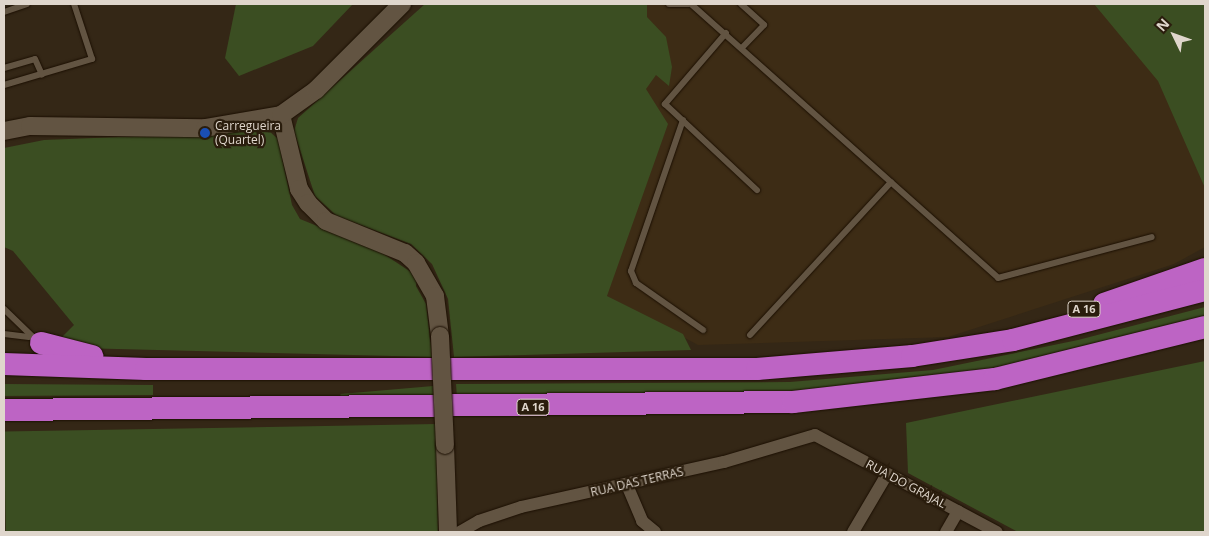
<!DOCTYPE html>
<html>
<head>
<meta charset="utf-8">
<style>
  body { margin:0 }
  #map { position:relative; width:1209px; height:536px; overflow:hidden; background:#342716; font-family:"Open Sans",sans-serif }
  div>[style] { position:absolute }
  [style*='--x'] { left:calc(var(--x)*1px); top:calc(var(--y)*1px); width:calc(var(--w)*1px); rotate:calc(var(--a)*1deg) }
  .built>* { inset:0; background:#3d2c15 }
  .green>* { inset:0; background:#3b4e22; transform-origin:0 0 }
  .roads { filter:drop-shadow(0 0 1px #1b0f02) drop-shadow(0 0 1px #1b0f02) }
  .lane>* { height:6px; margin:-3px; padding:0 3px; transform-origin:3px; border-radius:3px; background:#625442 }
  .street>* { height:12px; margin:-6px; padding:0 6px; transform-origin:6px; border-radius:6px; background:#625442 }
  .secondary>* { height:18px; margin:-9px; padding:0 9px; transform-origin:9px; border-radius:9px; background:#625442 }
  .highway>* { height:22px; margin:-11px; padding:0 11px; transform-origin:11px; border-radius:11px; background:#bd64c4 }
  .bridges { filter:drop-shadow(0 0 1px #1b0f02) drop-shadow(0 0 1px #1b0f02) }
  .secondary-bridge>* { height:18px; margin:-9px; padding:0 9px; transform-origin:9px; border-radius:9px; background:#625442 }
  .dots>* { width:14px; height:14px; translate:-50% -50%; box-sizing:border-box; border:2px solid #2a1d0d; border-radius:50% }
  span { translate:-50% -50%; white-space:nowrap; text-align:center; line-height:1.15; -webkit-text-stroke:4.5px #2a1d0d; paint-order:stroke }
  .shield-label span { padding:1px 4px; background:#2a1d0d; border:1px solid; border-radius:4px; -webkit-text-stroke-width:0 }
  .shield-label { font-size:11px; color:#dfd6cc; font-weight:700 }
  .poi-label { font-size:12px; color:#dfd6cc }
  .left { translate:0 -50%; text-align:left }
  .street-label { font-size:12px; color:#dfd6cc }
  .frame { position:absolute; inset:0; border:5px solid #dfd6cc; pointer-events:none }
  .north { position:absolute; left:1149px; top:10px; width:50px; height:50px; -webkit-text-stroke:4px #2a1d0d; paint-order:stroke; rotate:312deg; font-size:14px; font-weight:700; line-height:20px; text-align:center; color:#dfd6cc }
  .north::after { content:''; display:block; margin:auto; width:18px; height:22px; background:#dfd6cc; clip-path:polygon(50% 0,100% 100%,50% 72%,0 100%) }
</style>
</head>
<body>
<div id="map">
  <div class="built">
    <i style="clip-path:polygon(579px 4px,1171px 4px,1205px 89px,1205px 247px,1174px 264px,948px 337px,698px 345px,607px 296px)"></i>
  </div>
  <div class="green">
    <i style="clip-path:polygon(236px 4px,353px 4px,313px 46px,239px 76px,225px 58px)"></i>
    <i style="clip-path:polygon(425px 4px,647px 4px,647px 17px,666px 37px,672px 67px,669px 86px,656px 75px,646px 89px,668px 124px,607px 296px,683px 334px,691px 350px,454px 357px,448px 299px,432px 264px,411px 244px,337px 216px,315px 196px,294px 131px,298px 118px)"></i>
    <i style="clip-path:polygon(1094px 4px,1205px 4px,1205px 188px,1158px 81px)"></i>
    <i style="clip-path:polygon(269px 131px,278px 139px,292px 205px,300px 219px,379px 251px,417px 276px,416px 286px,426px 304px,432px 357px,78px 348px,57px 342px,74px 325px,13px 251px,4px 247px,4px 148px,44px 140px)"></i>
    <i style="clip-path:polygon(1205px 307px,1205px 318px,1143px 337px,934px 381px,807px 393px,457px 398px,456px 384px,790px 382px,933px 370px,1078px 340px)"></i>
    <i style="clip-path:polygon(1205px 361px,1205px 532px,1018px 532px,908px 473px,906px 423px)"></i>
    <i style="clip-path:polygon(4px 384px,153px 385px,153px 395px,4px 396px)"></i>
    <i style="left:433px;top:386px;width:11px;height:93px;rotate:85deg"></i>
    <i style="left:436px;top:424px;width:108px;height:432px;rotate:89deg"></i>
  </div>
  <div class="roads">
    <div class="lane">
      <i style="--x:669;--y:4;--w:20;--a:0"></i>
      <i style="--x:691;--y:4;--w:411;--a:41.7"></i>
      <i style="--x:998;--y:278;--w:159;--a:-14.9"></i>
      <i style="--x:741;--y:4;--w:31;--a:42"></i>
      <i style="--x:764;--y:25;--w:32;--a:134"></i>
      <i style="--x:4;--y:12;--w:24;--a:-19"></i>
      <i style="--x:726;--y:33;--w:94;--a:130.7"></i>
      <i style="--x:665;--y:104;--w:126;--a:43.1"></i>
      <i style="--x:4;--y:68;--w:32;--a:-16"></i>
      <i style="--x:35;--y:59;--w:17;--a:66"></i>
      <i style="--x:4;--y:85;--w:92;--a:-16.5"></i>
      <i style="--x:92;--y:59;--w:58;--a:-108.1"></i>
      <i style="--x:683;--y:120;--w:160;--a:109"></i>
      <i style="--x:631;--y:271;--w:13;--a:67"></i>
      <i style="--x:636;--y:283;--w:82;--a:35"></i>
      <i style="--x:4;--y:309;--w:46;--a:44.1"></i>
      <i style="--x:4;--y:334;--w:25;--a:7"></i>
      <i style="--x:750;--y:335;--w:208;--a:-47.3"></i>
    </div>
    <div class="street">
      <i style="--x:627;--y:485;--w:39;--a:67"></i>
      <i style="--x:642;--y:521;--w:17;--a:40"></i>
      <i style="--x:460;--y:532;--w:22;--a:-30"></i>
      <i style="--x:479;--y:521;--w:44;--a:-18.4"></i>
      <i style="--x:521;--y:507;--w:208;--a:-12.5"></i>
      <i style="--x:724;--y:462;--w:95;--a:-16.5"></i>
      <i style="--x:815;--y:435;--w:206;--a:28.1"></i>
      <i style="--x:853;--y:532;--w:65;--a:-59.5"></i>
      <i style="--x:946;--y:532;--w:24;--a:-60"></i>
    </div>
    <div class="secondary">
      <i style="--x:281;--y:115;--w:76;--a:76.3"></i>
      <i style="--x:299;--y:189;--w:17;--a:57"></i>
      <i style="--x:308;--y:203;--w:25;--a:45"></i>
      <i style="--x:326;--y:221;--w:85;--a:22.1"></i>
      <i style="--x:405;--y:253;--w:15;--a:42"></i>
      <i style="--x:416;--y:263;--w:38;--a:60"></i>
      <i style="--x:435;--y:296;--w:40;--a:82.9"></i>
      <i style="--x:4;--y:131;--w:26;--a:-11"></i>
      <i style="--x:30;--y:126;--w:175;--a:0.7"></i>
      <i style="--x:205;--y:128;--w:77;--a:-9.7"></i>
      <i style="--x:281;--y:115;--w:43;--a:-35.5"></i>
      <i style="--x:316;--y:90;--w:122;--a:-45"></i>
      <i style="--x:445;--y:445;--w:87;--a:88"></i>
    </div>
    <div class="highway">
      <i style="--x:1104;--y:304;--w:107;--a:-19.1"></i>
      <i style="--x:41;--y:343;--w:53;--a:14.3"></i>
      <i style="--x:4;--y:364;--w:142;--a:2"></i>
      <i style="--x:146;--y:369;--w:611;--a:0"></i>
      <i style="--x:757;--y:369;--w:156;--a:-4.8"></i>
      <i style="--x:912;--y:356;--w:102;--a:-9"></i>
      <i style="--x:1013;--y:340;--w:198;--a:-14.6"></i>
      <i style="--x:4;--y:410;--w:789;--a:-0.58"></i>
      <i style="--x:793;--y:402;--w:203;--a:-6.5"></i>
      <i style="--x:995;--y:379;--w:216;--a:-13.9"></i>
    </div>
  </div>
  <div class="bridges">
    <div class="secondary-bridge">
      <i style="--x:440;--y:336;--w:109;--a:87.4"></i>
    </div>
  </div>
  <div class="dots">
    <i style="left:205px;top:133px;background:#1a4fb4"></i>
  </div>
  <div class="shield-label">
    <span style="left:1084px;top:309px">A 16</span>
    <span style="left:533px;top:407px">A 16</span>
  </div>
  <div class="poi-label">
    <span class="left" style="left:215px;top:133px">Carregueira<br>(Quartel)</span>
  </div>
  <div class="street-label">
    <span style="left:637px;top:482px;rotate:-13deg">RUA DAS TERRAS</span>
    <span style="left:906px;top:484px;rotate:28deg">RUA DO GRAJAL</span>
  </div>
  <div class="frame"></div>
  <div class="north">N</div>
</div>
</body>
</html>
